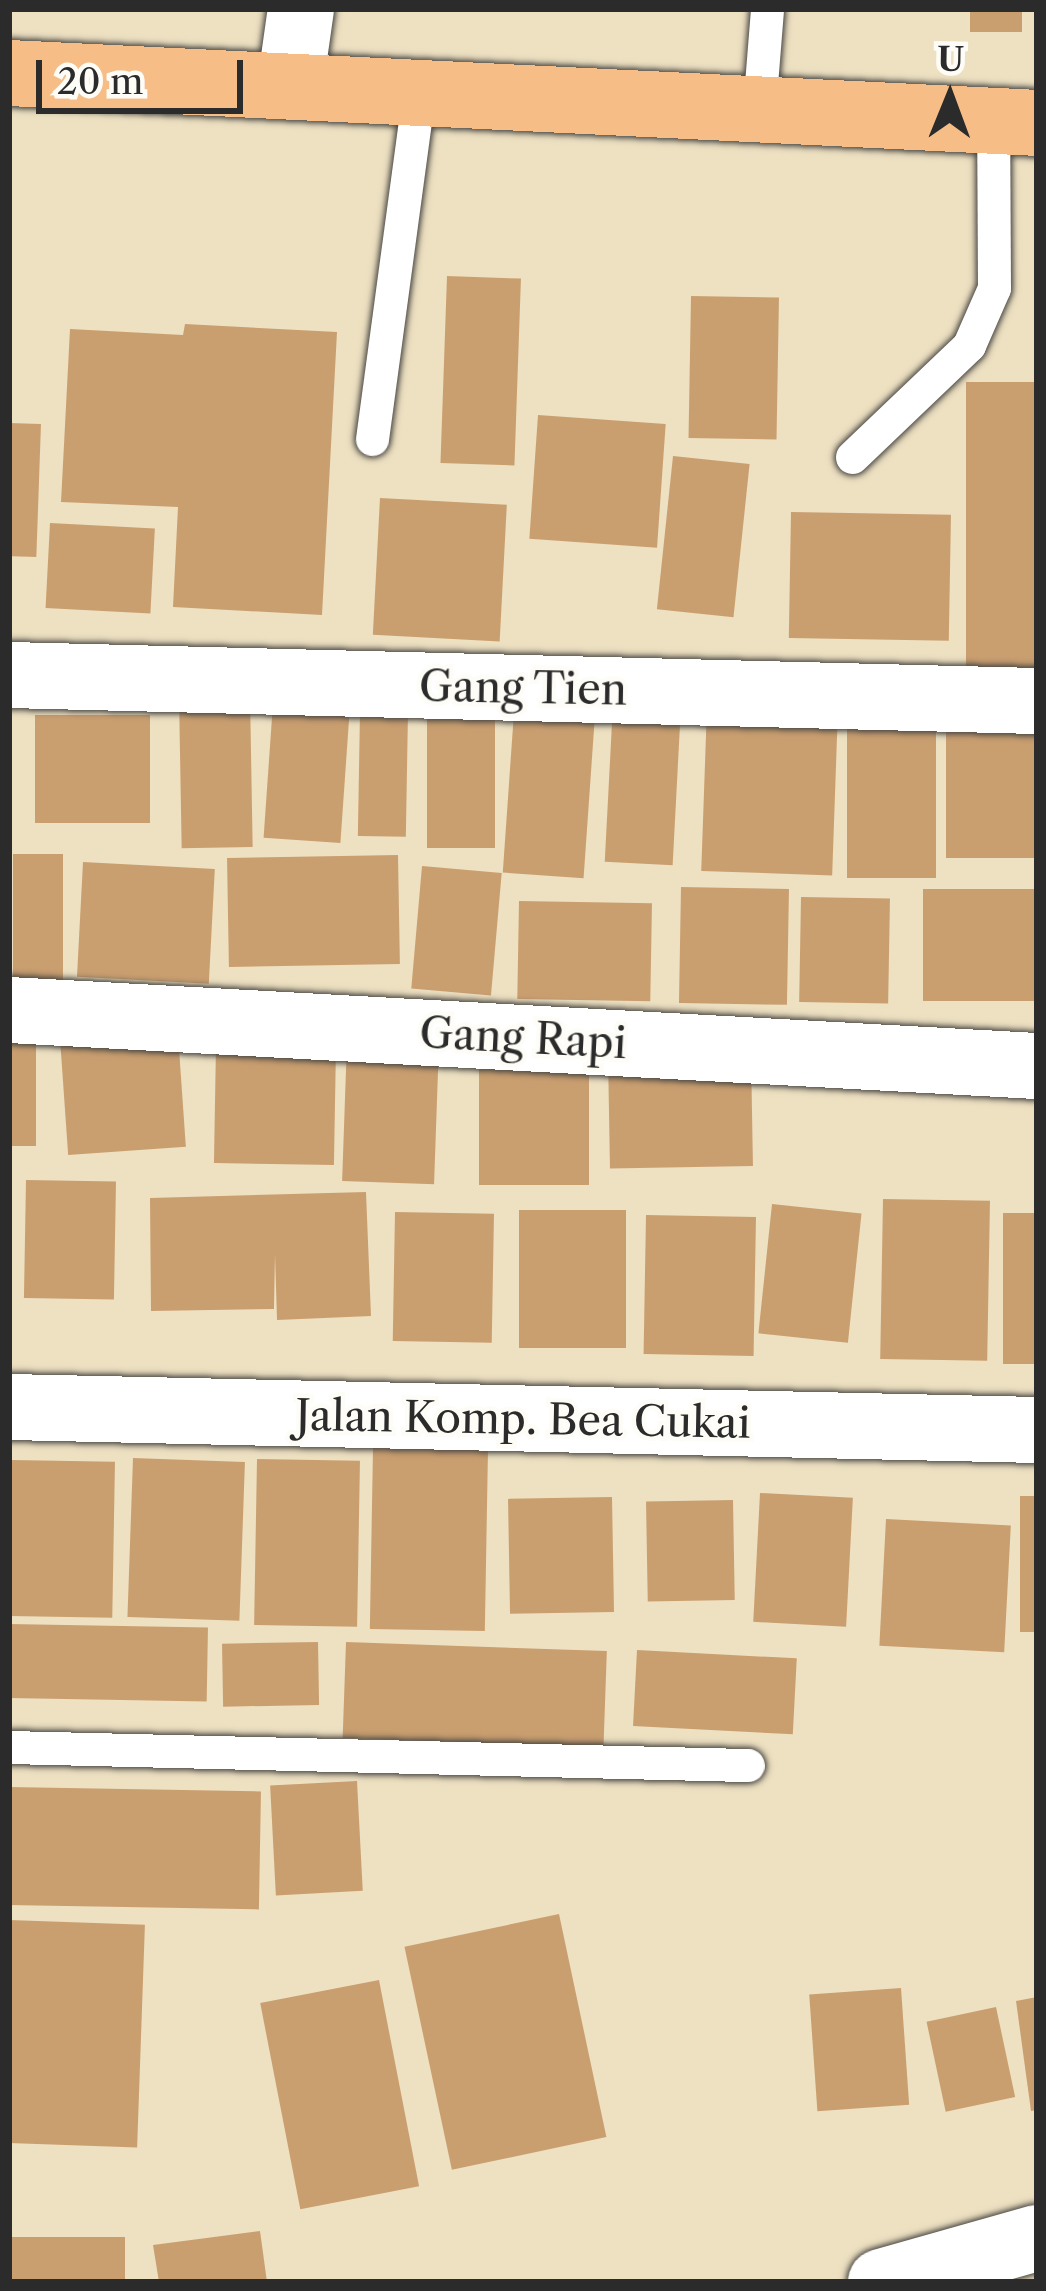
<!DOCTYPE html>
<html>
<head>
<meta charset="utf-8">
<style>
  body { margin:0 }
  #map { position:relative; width:1046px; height:2291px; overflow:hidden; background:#eee1c2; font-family:"Libre Caslon Text",serif }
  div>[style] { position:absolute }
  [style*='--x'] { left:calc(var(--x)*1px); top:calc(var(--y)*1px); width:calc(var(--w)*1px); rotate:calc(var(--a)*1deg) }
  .building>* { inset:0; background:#ca9f70; transform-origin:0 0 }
  .roads { filter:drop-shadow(0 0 3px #484642) drop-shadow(0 0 3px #484642) }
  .lane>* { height:33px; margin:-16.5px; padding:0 16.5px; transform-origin:16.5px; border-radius:16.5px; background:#fff }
  .street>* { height:66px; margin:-33px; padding:0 33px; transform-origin:33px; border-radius:33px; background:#fff }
  .highway>* { height:66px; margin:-33px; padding:0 33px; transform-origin:33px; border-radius:33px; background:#f6be86 }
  span { translate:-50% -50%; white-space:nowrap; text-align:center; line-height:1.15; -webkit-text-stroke:9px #fdfcf7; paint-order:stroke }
  .street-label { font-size:42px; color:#2b2b2b }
  .frame { position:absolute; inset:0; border:12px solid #2b2b2b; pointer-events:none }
  .north { position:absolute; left:890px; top:36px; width:120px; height:120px; -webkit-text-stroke:9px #fdfcf7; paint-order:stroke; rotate:1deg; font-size:33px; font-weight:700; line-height:48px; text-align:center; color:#2b2b2b }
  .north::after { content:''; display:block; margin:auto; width:42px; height:54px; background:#2b2b2b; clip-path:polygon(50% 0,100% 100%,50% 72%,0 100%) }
  .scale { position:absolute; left:36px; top:60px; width:207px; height:54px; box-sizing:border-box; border:6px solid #2b2b2b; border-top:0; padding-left:15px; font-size:36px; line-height:42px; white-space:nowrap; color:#2b2b2b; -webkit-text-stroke:9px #fdfcf7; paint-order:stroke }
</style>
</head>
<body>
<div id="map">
  <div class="building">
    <i style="left:970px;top:9px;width:52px;height:23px"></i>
    <i style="left:447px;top:276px;width:74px;height:187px;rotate:2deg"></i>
    <i style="left:691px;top:296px;width:88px;height:142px;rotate:1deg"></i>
    <i style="clip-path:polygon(185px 324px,337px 332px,322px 615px,173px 607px,178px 507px,61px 502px,70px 329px,183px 335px)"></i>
    <i style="left:1037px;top:382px;width:286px;height:71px;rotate:90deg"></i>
    <i style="left:538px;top:415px;width:128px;height:124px;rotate:4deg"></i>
    <i style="left:9px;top:423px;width:32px;height:133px;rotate:2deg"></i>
    <i style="left:673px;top:456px;width:77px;height:154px;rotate:6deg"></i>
    <i style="left:380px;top:498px;width:127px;height:137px;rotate:3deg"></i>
    <i style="left:791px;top:512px;width:160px;height:126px;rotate:1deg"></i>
    <i style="left:50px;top:523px;width:105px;height:85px;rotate:3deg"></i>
    <i style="left:250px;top:695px;width:152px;height:71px;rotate:89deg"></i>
    <i style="left:273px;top:703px;width:77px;height:135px;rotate:4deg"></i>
    <i style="left:613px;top:704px;width:68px;height:158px;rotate:3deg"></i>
    <i style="left:707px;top:706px;width:131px;height:165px;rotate:2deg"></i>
    <i style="left:427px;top:707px;width:68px;height:141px"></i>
    <i style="left:1037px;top:708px;width:150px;height:91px;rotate:90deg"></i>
    <i style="left:360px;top:712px;width:48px;height:124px;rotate:1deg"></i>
    <i style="left:514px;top:712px;width:81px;height:161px;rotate:4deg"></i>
    <i style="left:35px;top:715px;width:115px;height:108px"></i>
    <i style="left:847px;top:720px;width:89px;height:158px"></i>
    <i style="left:13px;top:854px;width:50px;height:128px"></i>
    <i style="left:398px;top:855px;width:109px;height:171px;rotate:89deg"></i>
    <i style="left:83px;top:862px;width:132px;height:115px;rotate:3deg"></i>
    <i style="left:422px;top:866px;width:80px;height:123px;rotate:5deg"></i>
    <i style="left:681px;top:887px;width:108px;height:116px;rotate:1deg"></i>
    <i style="left:923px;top:889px;width:111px;height:112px"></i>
    <i style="left:801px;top:897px;width:89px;height:105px;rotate:1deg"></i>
    <i style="left:519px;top:901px;width:133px;height:98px;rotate:1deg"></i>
    <i style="left:9px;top:1019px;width:27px;height:127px"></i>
    <i style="left:177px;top:1020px;width:127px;height:118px;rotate:86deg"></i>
    <i style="left:347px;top:1041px;width:92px;height:140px;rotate:2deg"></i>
    <i style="left:216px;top:1045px;width:120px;height:118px;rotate:1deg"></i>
    <i style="left:589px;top:1047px;width:138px;height:110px;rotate:90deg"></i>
    <i style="left:751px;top:1054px;width:112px;height:143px;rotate:89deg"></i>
    <i style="left:26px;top:1180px;width:90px;height:118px;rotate:1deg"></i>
    <i style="clip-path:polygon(366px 1192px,371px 1316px,277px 1320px,275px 1254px,274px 1309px,151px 1311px,150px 1198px)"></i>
    <i style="left:883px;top:1199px;width:107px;height:160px;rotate:1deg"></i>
    <i style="left:772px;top:1204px;width:90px;height:130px;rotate:6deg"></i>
    <i style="left:519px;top:1210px;width:107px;height:138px"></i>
    <i style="left:395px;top:1212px;width:99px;height:129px;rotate:1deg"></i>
    <i style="left:1037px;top:1213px;width:151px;height:34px;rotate:90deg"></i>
    <i style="left:646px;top:1215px;width:110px;height:139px;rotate:1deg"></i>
    <i style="left:373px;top:1448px;width:115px;height:181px;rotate:1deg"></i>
    <i style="left:133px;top:1458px;width:112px;height:159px;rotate:2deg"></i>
    <i style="left:257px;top:1459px;width:103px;height:166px;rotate:1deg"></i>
    <i style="left:12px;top:1460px;width:103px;height:156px;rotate:1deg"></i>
    <i style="left:760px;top:1493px;width:93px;height:129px;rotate:3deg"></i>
    <i style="left:1020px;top:1496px;width:17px;height:136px"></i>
    <i style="left:612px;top:1497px;width:115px;height:104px;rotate:89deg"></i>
    <i style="left:733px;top:1500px;width:100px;height:87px;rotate:89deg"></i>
    <i style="left:886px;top:1519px;width:125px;height:127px;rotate:3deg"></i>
    <i style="left:9px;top:1624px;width:199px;height:74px;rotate:1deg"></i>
    <i style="left:318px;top:1642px;width:63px;height:96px;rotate:89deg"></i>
    <i style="left:346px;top:1642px;width:261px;height:96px;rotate:2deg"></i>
    <i style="left:637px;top:1650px;width:160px;height:76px;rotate:3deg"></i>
    <i style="left:357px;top:1781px;width:110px;height:87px;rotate:87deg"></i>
    <i style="left:9px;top:1787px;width:252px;height:118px;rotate:1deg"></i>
    <i style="left:559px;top:1914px;width:228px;height:158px;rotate:78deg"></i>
    <i style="left:9px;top:1920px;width:136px;height:223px;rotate:2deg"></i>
    <i style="left:379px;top:1980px;width:210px;height:121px;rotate:79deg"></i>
    <i style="left:901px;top:1988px;width:117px;height:92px;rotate:86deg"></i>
    <i style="clip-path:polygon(1037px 1997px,1037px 2110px,1031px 2111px,1016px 2001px)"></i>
    <i style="left:996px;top:2007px;width:92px;height:71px;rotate:78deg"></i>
    <i style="clip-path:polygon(260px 2231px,267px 2282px,159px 2282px,153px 2245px)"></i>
    <i style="left:9px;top:2237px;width:116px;height:45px"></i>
  </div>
  <div class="roads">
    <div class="lane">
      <i style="--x:759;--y:109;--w:100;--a:-85.4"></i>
      <i style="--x:372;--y:439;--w:349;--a:-82.3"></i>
      <i style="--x:852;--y:457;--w:162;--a:-43.7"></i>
      <i style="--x:969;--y:345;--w:62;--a:-66.3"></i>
      <i style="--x:994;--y:288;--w:168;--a:-90.3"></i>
      <i style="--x:9;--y:1747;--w:739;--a:1.4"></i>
    </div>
    <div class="street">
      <i style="--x:290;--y:86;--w:78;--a:-81.9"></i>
      <i style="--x:9;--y:675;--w:1028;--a:1.45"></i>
      <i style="--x:9;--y:1010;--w:1030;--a:3.12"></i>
      <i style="--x:9;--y:1407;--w:1028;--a:1.28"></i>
      <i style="--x:881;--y:2282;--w:162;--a:-15.8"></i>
    </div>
    <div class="highway">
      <i style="--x:9;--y:73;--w:1029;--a:2.78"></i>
    </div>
  </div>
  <div class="street-label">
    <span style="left:523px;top:688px;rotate:1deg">Gang Tien</span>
    <span style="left:523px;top:1038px;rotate:3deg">Gang Rapi</span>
    <span style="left:523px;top:1419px;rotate:1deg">Jalan Komp. Bea Cukai</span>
  </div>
  <div class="frame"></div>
  <div class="north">U</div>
  <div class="scale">20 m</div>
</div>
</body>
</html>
